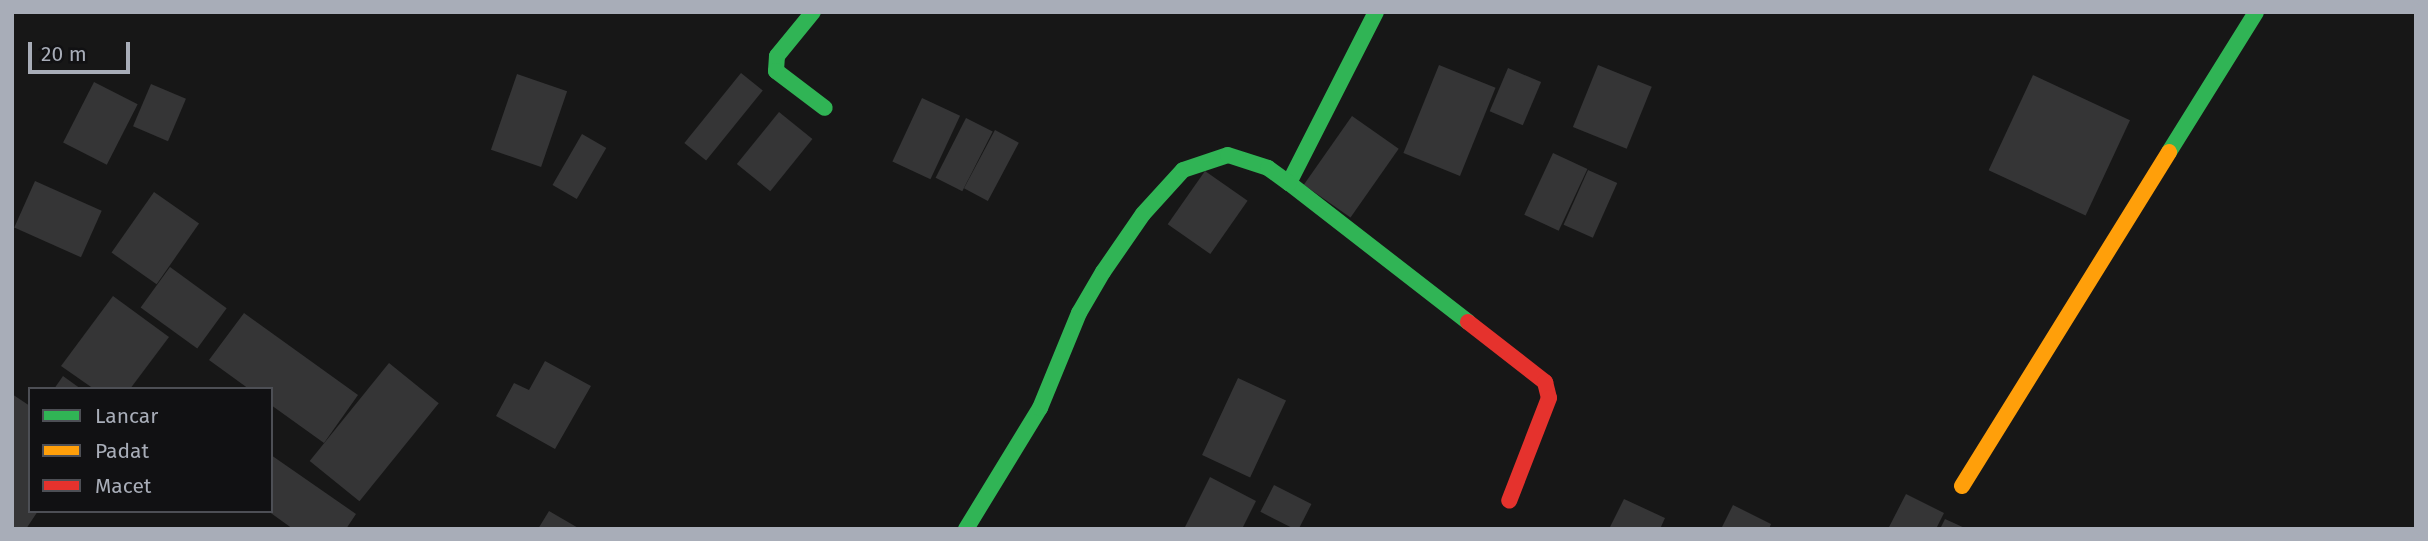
<!DOCTYPE html>
<html>
<head>
<meta charset="utf-8">
<style>
  body { margin:0 }
  #map { position:relative; width:2428px; height:541px; overflow:hidden; background:#171717; font-family:"Fira Sans",sans-serif }
  div>[style] { position:absolute }
  [style*='--x'] { left:calc(var(--x)*1px); top:calc(var(--y)*1px); width:calc(var(--w)*1px); rotate:calc(var(--a)*1deg) }
  .building>* { inset:0; background:#353536; transform-origin:0 0 }
  .fast>* { height:16px; margin:-8px; padding:0 8px; transform-origin:8px; border-radius:8px; background:#30b455 }
  .slow>* { height:16px; margin:-8px; padding:0 8px; transform-origin:8px; border-radius:8px; background:#ff9f0a }
  .jam>* { height:16px; margin:-8px; padding:0 8px; transform-origin:8px; border-radius:8px; background:#e5322d }
  span { translate:-50% -50%; white-space:nowrap; text-align:center; line-height:1.15; -webkit-text-stroke:5px #111113; paint-order:stroke }
  .frame { position:absolute; inset:0; border:14px solid #a8adb8; pointer-events:none }
  .legend { position:absolute; left:28px; top:387px; width:245px; height:126px; box-sizing:border-box; background:#111113; border:2px solid #4d4f55; margin:0; padding:9px 12px; list-style:none; font-size:21px; color:#a8adb8 }
  .legend li { display:flex; align-items:center; gap:14px; height:35px }
  .legend b { width:35px; border:2px solid #4d4f55 }
  .scale { position:absolute; left:28px; top:42px; width:102px; height:32px; box-sizing:border-box; border:4px solid #a8adb8; border-top:0; padding-left:9px; font-size:21px; line-height:24px; white-space:nowrap; color:#a8adb8; -webkit-text-stroke:5px #111113; paint-order:stroke }
</style>
</head>
<body>
<div id="map">
  <div class="building">
    <i style="left:1439px;top:65px;width:61px;height:95px;rotate:22deg"></i>
    <i style="left:1598px;top:65px;width:58px;height:67px;rotate:22deg"></i>
    <i style="left:1508px;top:68px;width:36px;height:47px;rotate:23deg"></i>
    <i style="left:741px;top:73px;width:28px;height:90px;rotate:39deg"></i>
    <i style="left:517px;top:74px;width:53px;height:80px;rotate:19deg"></i>
    <i style="left:2033px;top:75px;width:107px;height:105px;rotate:25deg"></i>
    <i style="left:94px;top:82px;width:49px;height:68px;rotate:27deg"></i>
    <i style="left:151px;top:84px;width:38px;height:46px;rotate:23deg"></i>
    <i style="left:922px;top:98px;width:42px;height:70px;rotate:25deg"></i>
    <i style="left:779px;top:112px;width:43px;height:67px;rotate:39deg"></i>
    <i style="left:1352px;top:116px;width:57px;height:84px;rotate:35deg"></i>
    <i style="left:966px;top:118px;width:30px;height:67px;rotate:27deg"></i>
    <i style="left:995px;top:130px;width:27px;height:66px;rotate:28deg"></i>
    <i style="left:582px;top:134px;width:28px;height:59px;rotate:30deg"></i>
    <i style="left:1553px;top:153px;width:38px;height:68px;rotate:25deg"></i>
    <i style="left:1588px;top:170px;width:32px;height:60px;rotate:24deg"></i>
    <i style="left:1205px;top:171px;width:52px;height:65px;rotate:35deg"></i>
    <i style="left:35px;top:181px;width:73px;height:51px;rotate:24deg"></i>
    <i style="left:154px;top:192px;width:55px;height:74px;rotate:35deg"></i>
    <i style="left:170px;top:267px;width:70px;height:50px;rotate:36deg"></i>
    <i style="clip-path:polygon(113px 296px,169px 337px,130px 389px,94px 389px,61px 366px)"></i>
    <i style="clip-path:polygon(244px 313px,358px 395px,324px 443px,271px 405px,271px 389px,249px 389px,209px 360px)"></i>
    <i style="clip-path:polygon(545px 361px,591px 386px,555px 449px,496px 416px,514px 383px,529px 390px)"></i>
    <i style="left:389px;top:363px;width:64px;height:126px;rotate:39deg"></i>
    <i style="clip-path:polygon(63px 376px,81px 389px,54px 389px)"></i>
    <i style="left:1238px;top:378px;width:53px;height:85px;rotate:25deg"></i>
    <i style="clip-path:polygon(12px 394px,30px 406px,30px 511px,38px 511px,26px 529px,12px 529px)"></i>
    <i style="clip-path:polygon(271px 455px,356px 514px,346px 529px,293px 529px,268px 511px,271px 511px)"></i>
    <i style="clip-path:polygon(1210px 477px,1256px 501px,1242px 529px,1184px 529px)"></i>
    <i style="left:1274px;top:485px;width:42px;height:30px;rotate:27deg"></i>
    <i style="clip-path:polygon(1906px 494px,1944px 513px,1936px 529px,1888px 529px)"></i>
    <i style="clip-path:polygon(1624px 499px,1665px 518px,1660px 529px,1609px 529px)"></i>
    <i style="clip-path:polygon(1733px 505px,1771px 524px,1769px 529px,1721px 529px)"></i>
    <i style="clip-path:polygon(549px 511px,580px 529px,538px 529px)"></i>
    <i style="clip-path:polygon(1945px 519px,1967px 529px,1940px 529px)"></i>
  </div>
  <div class="fast">
    <i style="--x:813;--y:12;--w:57;--a:129.3"></i>
    <i style="--x:777;--y:56;--w:15;--a:94"></i>
    <i style="--x:776;--y:71;--w:61;--a:37.1"></i>
    <i style="--x:1376;--y:12;--w:192;--a:117"></i>
    <i style="--x:1289;--y:183;--w:227;--a:37.8"></i>
    <i style="--x:2169;--y:152;--w:165;--a:-58.1"></i>
    <i style="--x:966;--y:529;--w:142;--a:-58.6"></i>
    <i style="--x:1040;--y:408;--w:103;--a:-67.7"></i>
    <i style="--x:1079;--y:313;--w:48;--a:-59.7"></i>
    <i style="--x:1103;--y:272;--w:70;--a:-55.4"></i>
    <i style="--x:1143;--y:214;--w:59;--a:-47.7"></i>
    <i style="--x:1183;--y:170;--w:47;--a:-18.4"></i>
    <i style="--x:1228;--y:155;--w:42;--a:18"></i>
    <i style="--x:1268;--y:168;--w:26;--a:36"></i>
  </div>
  <div class="slow">
    <i style="--x:1962;--y:486;--w:393;--a:-58.2"></i>
  </div>
  <div class="jam">
    <i style="--x:1468;--y:322;--w:98;--a:37.9"></i>
    <i style="--x:1545;--y:382;--w:16;--a:76"></i>
    <i style="--x:1549;--y:398;--w:110;--a:111.2"></i>
  </div>
  <div class="frame"></div>
  <ul class="legend">
  <li><b style="height:9px;background:#30b455"></b>Lancar</li>
  <li><b style="height:9px;background:#ff9f0a"></b>Padat</li>
  <li><b style="height:9px;background:#e5322d"></b>Macet</li>
  </ul>
  <div class="scale">20 m</div>
</div>
</body>
</html>
